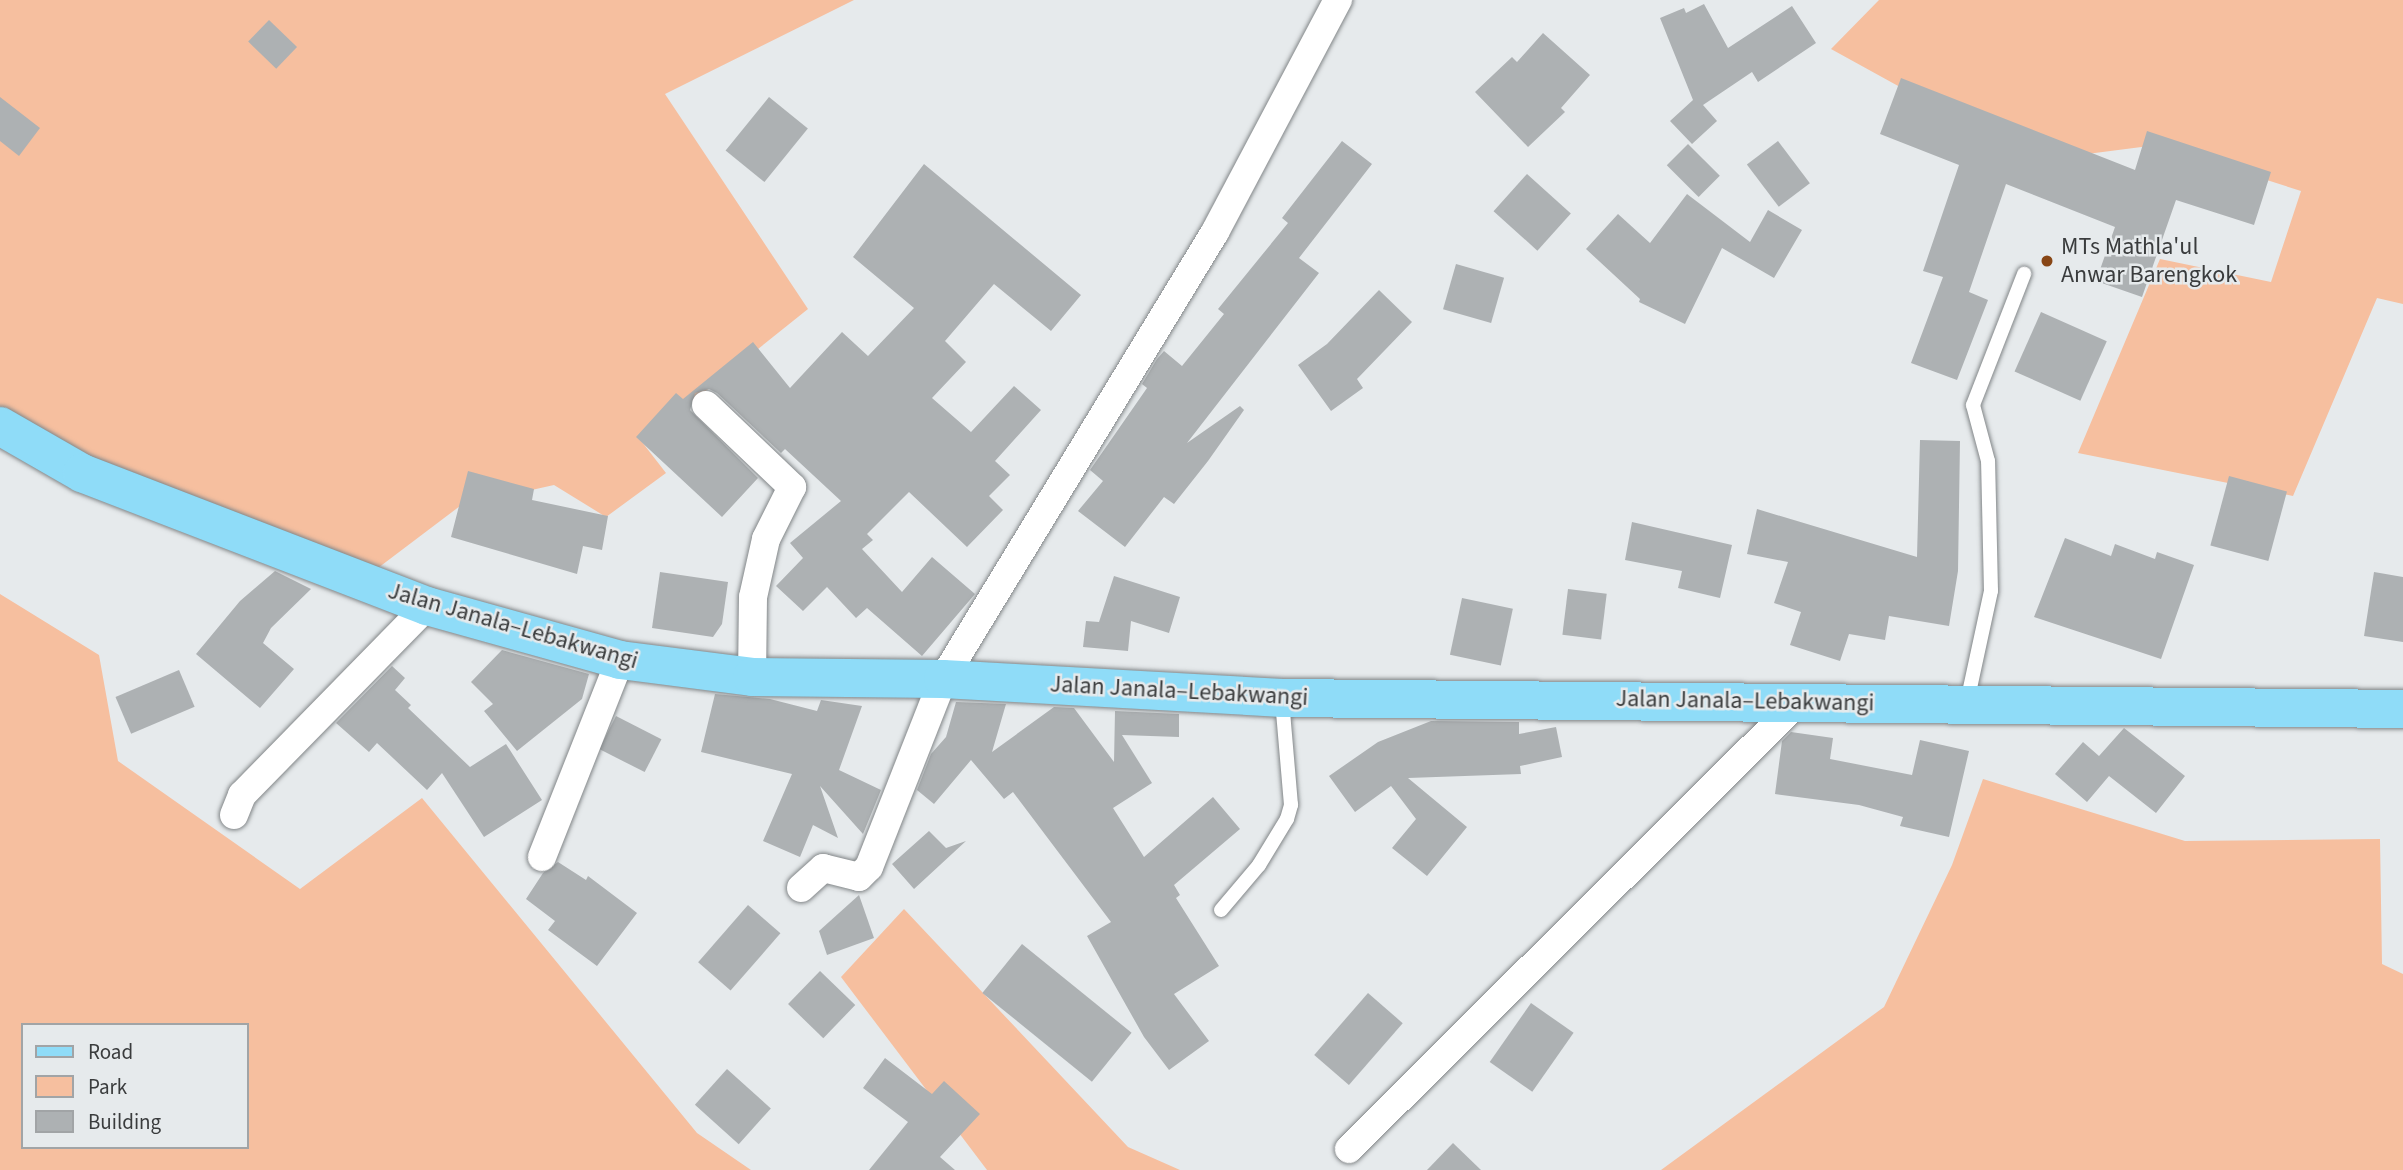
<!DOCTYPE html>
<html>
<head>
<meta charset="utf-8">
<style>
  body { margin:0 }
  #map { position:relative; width:2403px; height:1170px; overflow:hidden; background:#e6eaec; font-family:"Source Sans 3",sans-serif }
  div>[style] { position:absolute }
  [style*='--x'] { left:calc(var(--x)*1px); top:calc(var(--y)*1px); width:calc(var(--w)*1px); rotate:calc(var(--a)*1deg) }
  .green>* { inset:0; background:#f6bf9f }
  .building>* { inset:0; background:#adb1b3; transform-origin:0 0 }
  .roads { filter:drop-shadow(0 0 2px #828688) drop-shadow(0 0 2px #828688) }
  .lane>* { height:14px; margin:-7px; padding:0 7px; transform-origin:7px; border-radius:7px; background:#fff }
  .street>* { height:28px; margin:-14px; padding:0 14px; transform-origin:14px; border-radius:14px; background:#fff }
  .primary>* { height:38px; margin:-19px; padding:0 19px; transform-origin:19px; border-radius:19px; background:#8fdcf8 }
  .dots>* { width:19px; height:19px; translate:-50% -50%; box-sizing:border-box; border:4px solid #e6eaec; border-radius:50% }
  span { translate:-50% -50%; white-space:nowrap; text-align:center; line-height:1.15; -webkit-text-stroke:5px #e6eaec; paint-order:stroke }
  .poi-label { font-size:24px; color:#3a3c3d }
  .left { translate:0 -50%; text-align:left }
  .street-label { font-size:24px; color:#3a3c3d }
  .legend { position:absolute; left:21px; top:1023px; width:228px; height:126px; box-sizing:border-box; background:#e6eaec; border:2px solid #a1a4a6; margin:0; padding:9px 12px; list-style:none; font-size:21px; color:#3a3c3d }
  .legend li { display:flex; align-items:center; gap:14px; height:35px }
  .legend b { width:35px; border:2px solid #a1a4a6 }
</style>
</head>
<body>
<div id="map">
  <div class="green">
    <i style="clip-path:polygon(0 0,854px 0,665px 94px,808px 309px,642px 442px,666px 473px,606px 517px,554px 485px,460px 506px,374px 571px,0 429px)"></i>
    <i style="clip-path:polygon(1879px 0,2403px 0,2403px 304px,2377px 298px,2293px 496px,2078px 453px,2160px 259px,2271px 282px,2301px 191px,2157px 145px,2056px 158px,1900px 87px,1831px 49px)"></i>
    <i style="clip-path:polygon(evenodd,0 594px,99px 655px,118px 761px,300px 889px,422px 798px,697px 1133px,751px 1170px,0 1170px,0 594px,23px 1025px,247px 1025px,247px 1147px,23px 1147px,23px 1025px)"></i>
    <i style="clip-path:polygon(1983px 779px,2185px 841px,2380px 839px,2382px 964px,2403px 974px,2403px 1170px,1661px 1170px,1884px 1007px,1952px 865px)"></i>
    <i style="clip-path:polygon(904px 909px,1128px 1147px,1180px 1170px,987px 1170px,841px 977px)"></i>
  </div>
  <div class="building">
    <i style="clip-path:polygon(1704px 4px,1728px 48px,1792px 6px,1816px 43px,1758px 82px,1752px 72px,1703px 105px,1717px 121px,1692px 144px,1670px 121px,1693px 100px,1660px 18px,1684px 8px,1686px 13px)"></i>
    <i style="left:269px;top:20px;width:39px;height:30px;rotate:44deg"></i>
    <i style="clip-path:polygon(1543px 33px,1590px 75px,1561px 108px,1565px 112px,1528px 147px,1475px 92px,1512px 57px,1517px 62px)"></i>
    <i style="clip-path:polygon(1901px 78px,2135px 170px,2147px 131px,2271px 172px,2254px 225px,2176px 200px,2142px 297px,2096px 281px,2115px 227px,2006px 184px,1969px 292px,1988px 300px,1957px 380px,1911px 363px,1943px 277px,1923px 271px,1959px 165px,1880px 134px)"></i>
    <i style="clip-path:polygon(0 97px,40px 128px,19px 156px,0 141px)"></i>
    <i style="left:769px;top:97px;width:50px;height:69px;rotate:39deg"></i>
    <i style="clip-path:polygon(1342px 141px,1372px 164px,1299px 258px,1319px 273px,1187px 443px,1240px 406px,1244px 410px,1208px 461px,1174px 504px,1164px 497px,1125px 547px,1078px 511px,1103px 481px,1090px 470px,1147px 388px,1142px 384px,1157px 359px,1164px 351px,1182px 366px,1224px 314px,1218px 309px,1288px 223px,1282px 218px)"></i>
    <i style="left:1778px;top:141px;width:53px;height:39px;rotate:53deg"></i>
    <i style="left:1688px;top:144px;width:45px;height:30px;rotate:45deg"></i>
    <i style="clip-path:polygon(924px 164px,1081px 295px,1051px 331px,994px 284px,945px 341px,966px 362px,932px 398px,971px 432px,1014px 386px,1041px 410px,995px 461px,1010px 475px,989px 496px,1003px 510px,967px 547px,909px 492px,867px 534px,873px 540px,862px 549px,902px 592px,932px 557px,975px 594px,922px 656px,867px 608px,856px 618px,827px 587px,803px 611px,776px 586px,803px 558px,790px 543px,841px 501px,785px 449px,781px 453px,717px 393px,709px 389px,695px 393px,690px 410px,758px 478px,722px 517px,636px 437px,676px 393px,683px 399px,753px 342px,790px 388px,842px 332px,868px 356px,914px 308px,853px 257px)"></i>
    <i style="left:1527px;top:174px;width:59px;height:50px;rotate:42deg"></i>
    <i style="clip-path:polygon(1687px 194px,1750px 242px,1768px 210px,1802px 230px,1774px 278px,1722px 248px,1685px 324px,1639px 302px,1640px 299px,1586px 249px,1618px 214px,1650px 243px)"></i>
    <i style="left:1456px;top:264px;width:50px;height:47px;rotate:16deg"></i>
    <i style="clip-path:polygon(1379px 290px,1412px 322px,1357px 379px,1363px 388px,1331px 411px,1298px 365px,1327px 344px)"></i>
    <i style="left:2041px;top:312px;width:72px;height:65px;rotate:24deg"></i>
    <i style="clip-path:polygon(1920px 440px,1960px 441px,1958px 571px,1949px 626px,1889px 616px,1885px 640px,1849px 634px,1840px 661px,1790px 645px,1801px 612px,1774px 603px,1788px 562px,1747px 554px,1757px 509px,1917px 557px)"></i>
    <i style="clip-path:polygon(468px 471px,534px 489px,532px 500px,608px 516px,602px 550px,583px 546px,577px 574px,451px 537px)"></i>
    <i style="left:2229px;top:476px;width:60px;height:72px;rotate:15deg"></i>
    <i style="clip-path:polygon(1632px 522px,1732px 545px,1720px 598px,1678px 588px,1682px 571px,1625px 560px)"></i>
    <i style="clip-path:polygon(2065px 538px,2111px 556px,2115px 544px,2155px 559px,2157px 552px,2194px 565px,2161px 659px,2034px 617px)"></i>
    <i style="clip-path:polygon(275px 571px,311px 589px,271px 628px,263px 643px,294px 669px,260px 708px,196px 654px,240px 601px)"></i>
    <i style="clip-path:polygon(660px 572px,728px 582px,722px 624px,713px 637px,652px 628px)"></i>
    <i style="clip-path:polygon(2374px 572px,2403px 577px,2403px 642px,2364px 636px)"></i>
    <i style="clip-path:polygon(1114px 576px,1180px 597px,1169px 633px,1131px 621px,1128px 651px,1083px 647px,1086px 621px,1099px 622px)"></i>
    <i style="left:1568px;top:589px;width:39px;height:46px;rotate:7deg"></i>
    <i style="left:1462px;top:598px;width:52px;height:58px;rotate:12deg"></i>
    <i style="clip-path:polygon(502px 650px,589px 674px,582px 699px,517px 751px,484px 711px,493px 704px,471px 682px)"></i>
    <i style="clip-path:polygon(392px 666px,405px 678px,395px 690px,411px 705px,408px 708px,470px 767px,506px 744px,542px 800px,484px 837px,442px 773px,427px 790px,377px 743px,369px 752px,336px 723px)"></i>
    <i style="left:179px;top:670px;width:40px;height:69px;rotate:67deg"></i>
    <i style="clip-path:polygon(715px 694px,770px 699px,817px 711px,821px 700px,862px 706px,839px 770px,881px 790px,863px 834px,820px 786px,838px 838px,813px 825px,800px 857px,763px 841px,792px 774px,701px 752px)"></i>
    <i style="clip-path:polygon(956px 702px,1006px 704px,992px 752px,1054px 707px,1074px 708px,1114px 762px,1115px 711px,1179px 714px,1179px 737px,1122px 735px,1152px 783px,1113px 808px,1144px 857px,1213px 797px,1240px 829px,1174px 885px,1180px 895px,1176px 898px,1219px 966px,1174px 994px,1209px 1041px,1169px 1070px,1144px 1037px,1087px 936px,1111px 922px,1013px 792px,1004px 799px,971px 760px,934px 804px,917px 790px,931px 754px,946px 737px)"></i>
    <i style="left:616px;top:716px;width:51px;height:37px;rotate:27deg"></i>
    <i style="clip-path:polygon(1431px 721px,1519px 722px,1519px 734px,1556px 727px,1562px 757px,1520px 766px,1521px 774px,1408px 778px,1467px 827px,1427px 876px,1392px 848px,1416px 819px,1391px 786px,1355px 812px,1329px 776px,1378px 742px)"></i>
    <i style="clip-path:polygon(2124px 728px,2185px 776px,2156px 813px,2109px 776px,2087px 802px,2055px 774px,2083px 742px,2099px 756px)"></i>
    <i style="clip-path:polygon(1791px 732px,1833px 738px,1830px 759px,1912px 775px,1920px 740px,1969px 751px,1949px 837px,1900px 826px,1903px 817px,1859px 805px,1775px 794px,1782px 741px)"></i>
    <i style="clip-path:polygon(929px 831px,946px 848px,966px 841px,914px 889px,892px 864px)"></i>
    <i style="clip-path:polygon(558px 862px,586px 880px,588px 876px,637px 913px,597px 966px,548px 930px,555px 921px,526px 899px,543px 873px)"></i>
    <i style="clip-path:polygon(859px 895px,874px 938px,827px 955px,819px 931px)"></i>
    <i style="left:748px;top:905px;width:43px;height:76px;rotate:41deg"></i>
    <i style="left:1022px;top:944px;width:141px;height:63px;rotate:39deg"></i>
    <i style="left:820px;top:971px;width:49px;height:46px;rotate:44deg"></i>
    <i style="left:1368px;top:993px;width:46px;height:82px;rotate:41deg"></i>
    <i style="left:1531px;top:1003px;width:52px;height:72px;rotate:35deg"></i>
    <i style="clip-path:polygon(885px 1058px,932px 1094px,944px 1081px,980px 1114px,940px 1157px,955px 1170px,869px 1170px,908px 1122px,863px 1088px)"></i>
    <i style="left:727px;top:1069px;width:59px;height:48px;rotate:42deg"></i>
    <i style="clip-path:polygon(1453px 1143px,1481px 1170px,1427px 1170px)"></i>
  </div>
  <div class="roads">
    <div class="lane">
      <i style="--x:1967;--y:702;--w:114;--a:-77.8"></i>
      <i style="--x:1991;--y:591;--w:130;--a:-91.3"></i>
      <i style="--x:1988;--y:461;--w:58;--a:-105"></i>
      <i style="--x:1973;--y:405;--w:141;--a:-68.7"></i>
      <i style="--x:1221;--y:910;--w:59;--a:-49.8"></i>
      <i style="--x:1259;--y:865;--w:54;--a:-58.7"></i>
      <i style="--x:1287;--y:819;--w:15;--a:-74"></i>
      <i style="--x:1291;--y:805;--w:106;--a:-94.9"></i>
    </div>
    <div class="street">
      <i style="--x:706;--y:405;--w:119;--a:43.6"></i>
      <i style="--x:792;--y:487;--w:58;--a:116.6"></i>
      <i style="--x:766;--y:539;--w:59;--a:102.6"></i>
      <i style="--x:753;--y:597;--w:80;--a:90.7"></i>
      <i style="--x:234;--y:815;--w:22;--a:-68"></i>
      <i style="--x:242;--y:795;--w:264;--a:-45.6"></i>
      <i style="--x:542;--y:857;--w:212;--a:-68.4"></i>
      <i style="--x:801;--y:888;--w:30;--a:-42"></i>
      <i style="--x:823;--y:868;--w:37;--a:14"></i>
      <i style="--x:859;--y:877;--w:14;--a:-45"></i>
      <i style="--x:869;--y:867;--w:202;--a:-68.5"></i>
      <i style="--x:943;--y:679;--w:523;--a:-58.68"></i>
      <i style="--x:1215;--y:232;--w:263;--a:-62.1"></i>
      <i style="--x:1349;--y:1149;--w:635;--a:-44.87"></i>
    </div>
    <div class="primary">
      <i style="--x:0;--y:426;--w:95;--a:29.8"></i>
      <i style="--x:82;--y:473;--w:370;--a:21.1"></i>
      <i style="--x:427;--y:606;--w:200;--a:15.6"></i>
      <i style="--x:620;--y:660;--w:133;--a:7.3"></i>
      <i style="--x:752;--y:677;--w:191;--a:0.6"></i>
      <i style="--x:943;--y:679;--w:340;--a:3.2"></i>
      <i style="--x:1282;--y:698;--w:1121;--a:0.56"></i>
    </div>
  </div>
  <div class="dots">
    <i style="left:2047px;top:261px;background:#884615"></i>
  </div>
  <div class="poi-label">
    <span class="left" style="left:2061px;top:261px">MTs Mathla'ul<br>Anwar Barengkok</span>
  </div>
  <div class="street-label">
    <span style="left:513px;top:626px;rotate:16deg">Jalan Janala–Lebakwangi</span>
    <span style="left:1179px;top:691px;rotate:3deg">Jalan Janala–Lebakwangi</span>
    <span style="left:1745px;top:701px;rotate:1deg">Jalan Janala–Lebakwangi</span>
  </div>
  <ul class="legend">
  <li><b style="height:9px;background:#8fdcf8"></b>Road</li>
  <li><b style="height:19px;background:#f6bf9f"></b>Park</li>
  <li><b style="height:19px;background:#adb1b3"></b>Building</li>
  </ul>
</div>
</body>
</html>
